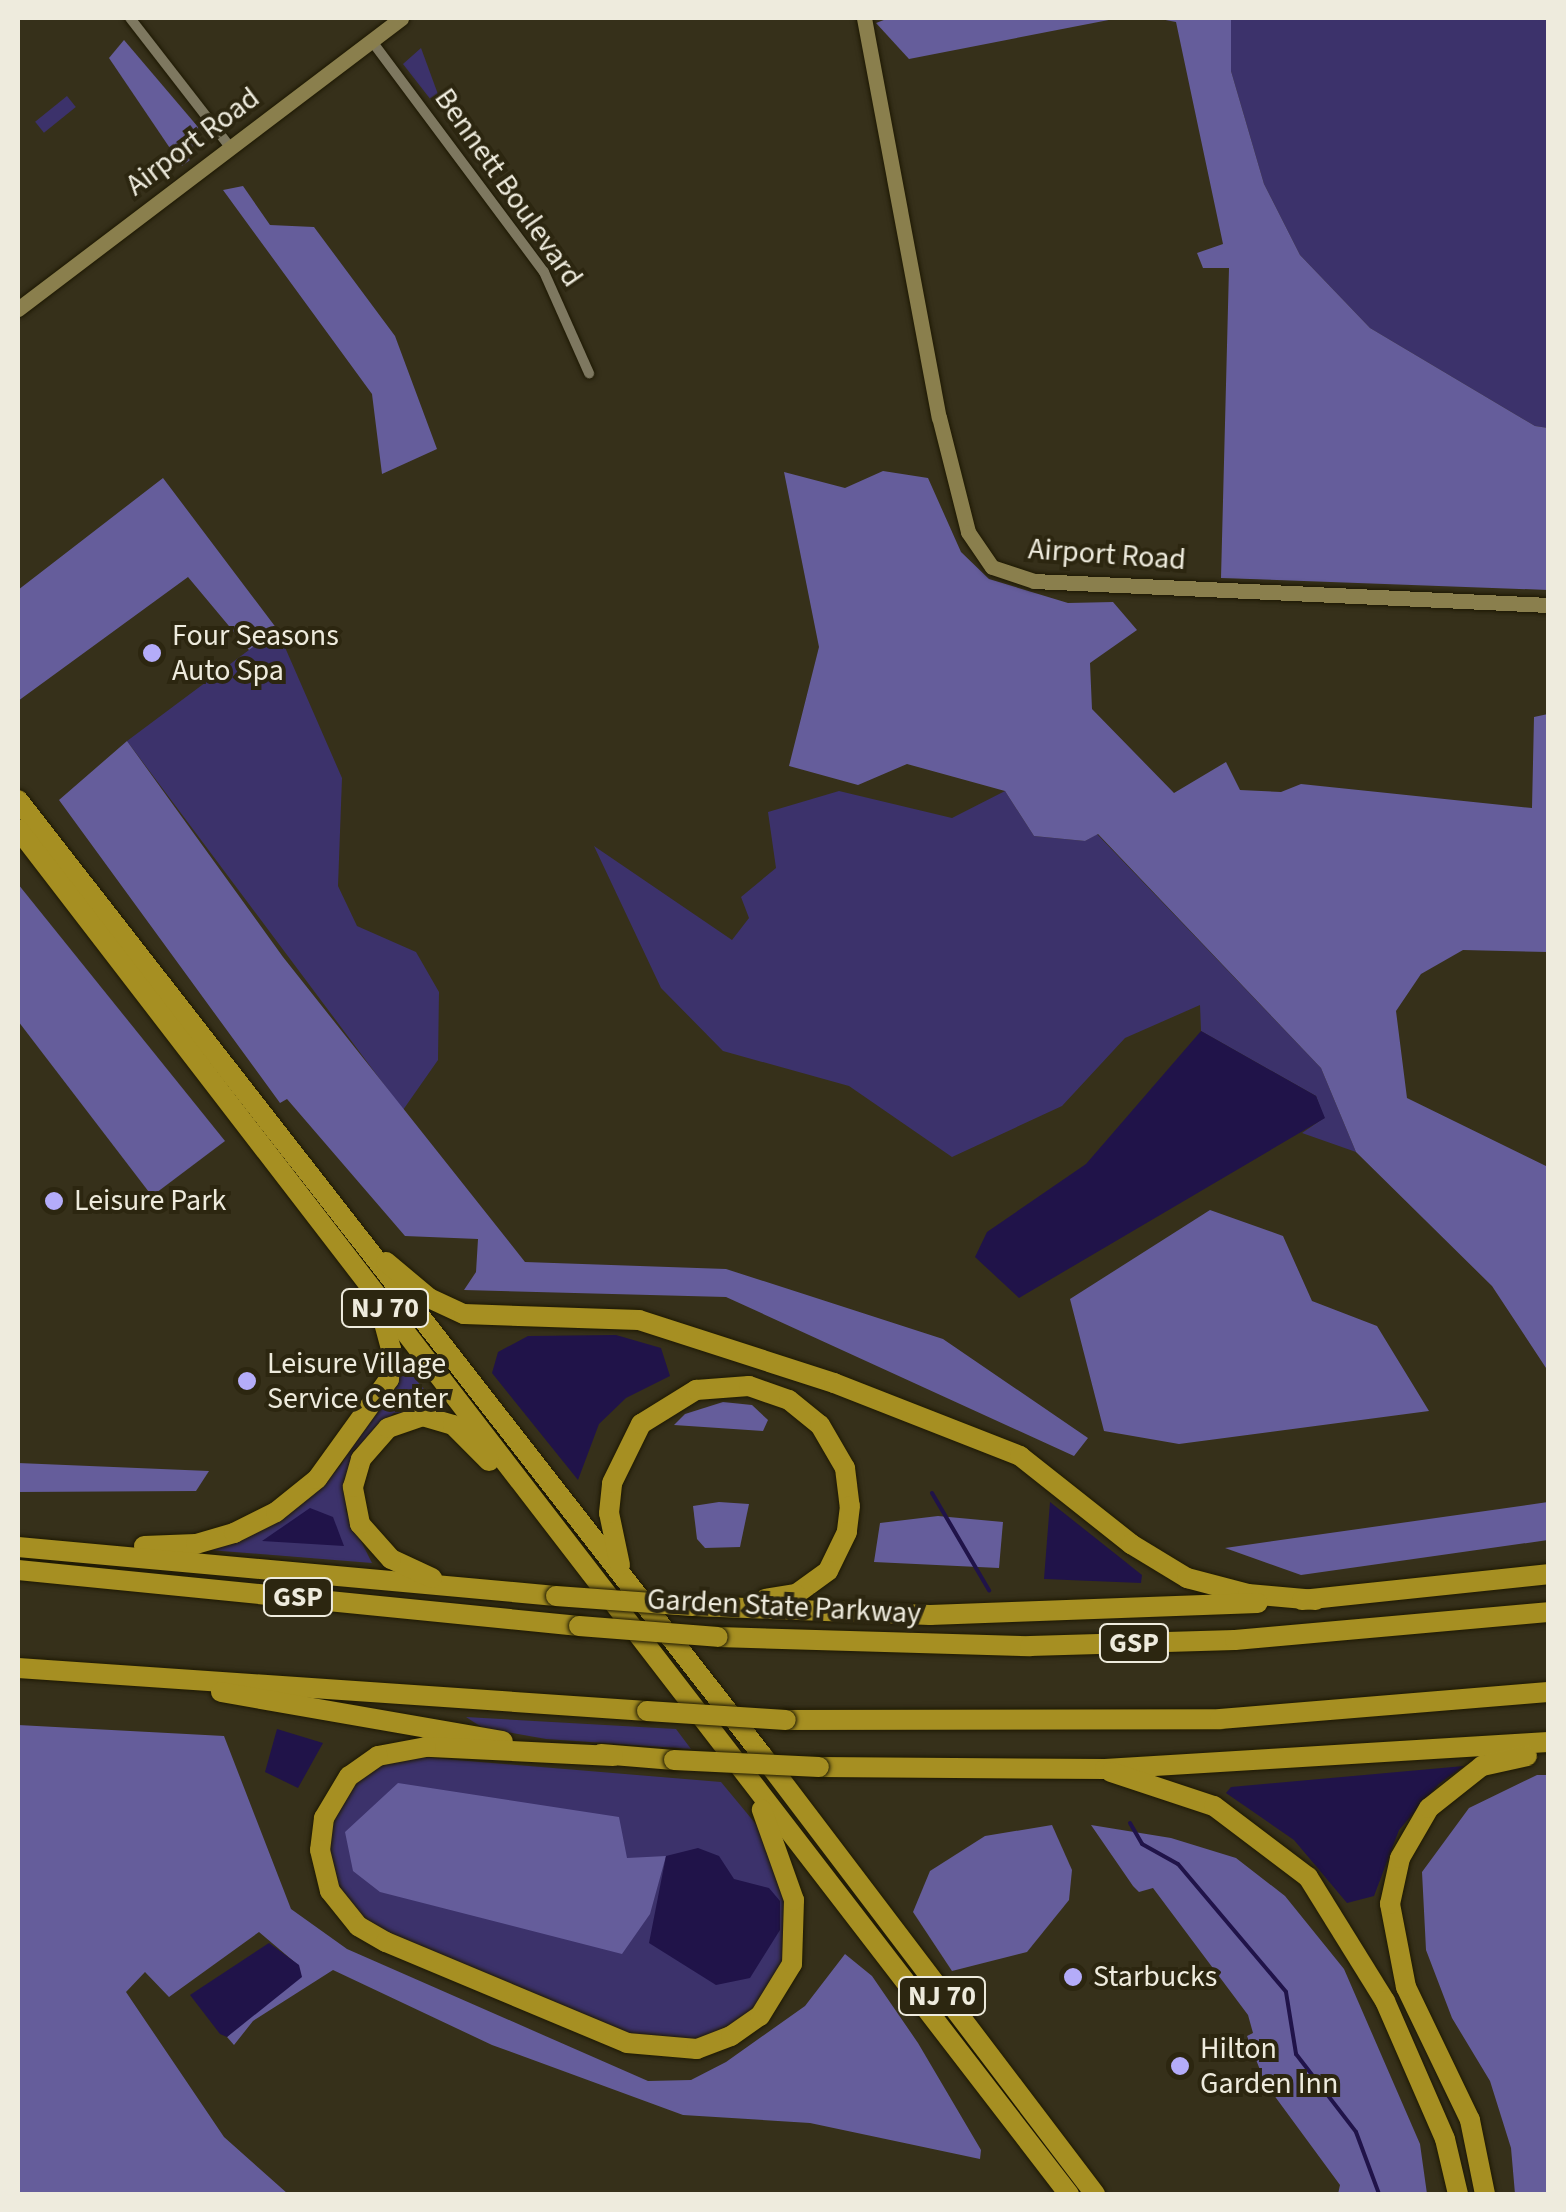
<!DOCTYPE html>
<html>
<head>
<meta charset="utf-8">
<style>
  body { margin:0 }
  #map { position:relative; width:1566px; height:2212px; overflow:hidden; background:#36301a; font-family:"Source Sans 3",sans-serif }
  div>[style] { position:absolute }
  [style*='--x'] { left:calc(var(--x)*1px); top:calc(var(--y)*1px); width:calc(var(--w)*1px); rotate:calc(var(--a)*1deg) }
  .green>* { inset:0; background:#3c326b; transform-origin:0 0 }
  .forest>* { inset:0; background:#655d9b }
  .water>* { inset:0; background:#201349 }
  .stream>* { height:4px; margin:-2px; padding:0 2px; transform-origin:2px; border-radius:2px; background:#201349 }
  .roads { filter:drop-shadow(0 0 2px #1d1803) drop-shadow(0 0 2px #1d1803) }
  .street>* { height:10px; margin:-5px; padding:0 5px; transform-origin:5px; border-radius:5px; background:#7e7860 }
  .secondary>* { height:15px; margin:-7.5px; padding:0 7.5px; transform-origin:7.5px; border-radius:7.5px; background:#8a7f4d }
  .highway>* { height:20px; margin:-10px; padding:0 10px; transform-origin:10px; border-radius:10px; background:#a68f22 }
  .bridges { filter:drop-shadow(0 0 2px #1d1803) drop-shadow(0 0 2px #1d1803) }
  .highway-bridge>* { height:20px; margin:-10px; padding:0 10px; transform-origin:10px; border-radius:10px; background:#a68f22 }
  .dots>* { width:28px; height:28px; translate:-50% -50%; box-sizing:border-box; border:5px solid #2c2610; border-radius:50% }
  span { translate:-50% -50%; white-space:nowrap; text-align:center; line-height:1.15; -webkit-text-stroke:8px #2c2610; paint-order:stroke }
  .shield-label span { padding:2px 8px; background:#2c2610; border:2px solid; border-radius:8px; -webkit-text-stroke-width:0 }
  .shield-label { font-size:28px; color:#eeebdd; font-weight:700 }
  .street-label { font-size:30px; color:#eeebdd }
  .poi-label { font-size:30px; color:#eeebdd }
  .left { translate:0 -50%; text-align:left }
  .frame { position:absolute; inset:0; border:20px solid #eeebdd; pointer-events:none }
</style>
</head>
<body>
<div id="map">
  <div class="green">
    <i style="clip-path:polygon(1231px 18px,1548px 18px,1548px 428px,1535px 426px,1370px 328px,1300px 255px,1264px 184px,1231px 71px)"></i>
    <i style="clip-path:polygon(421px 48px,439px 97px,431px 100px,403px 64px)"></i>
    <i style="left:67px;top:96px;width:14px;height:41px;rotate:51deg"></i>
    <i style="clip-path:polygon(277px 629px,342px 778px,338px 886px,357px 926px,416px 952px,439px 992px,438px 1060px,403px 1110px,127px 741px)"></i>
    <i style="clip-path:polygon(839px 791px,952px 818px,1005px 791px,1034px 836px,1085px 841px,1097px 834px,1321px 1068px,1356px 1152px,1302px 1133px,1324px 1118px,1316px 1096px,1201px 1031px,1200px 1005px,1125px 1038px,1062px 1106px,952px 1157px,849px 1086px,723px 1051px,661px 988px,594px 846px,732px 940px,749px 918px,741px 897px,776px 868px,768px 812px)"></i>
    <i style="clip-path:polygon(400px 1361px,446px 1415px,394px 1413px,352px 1452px,346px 1511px,372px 1563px,196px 1549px,321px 1487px,341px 1465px)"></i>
    <i style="clip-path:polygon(466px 1717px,676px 1729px,691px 1749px,546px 1739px,483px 1728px)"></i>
    <i style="clip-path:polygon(409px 1756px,721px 1782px,760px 1829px,783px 1882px,788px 1957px,747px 2020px,697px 2043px,645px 2043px,362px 1923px,329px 1877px,326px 1829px,344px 1791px,379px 1764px)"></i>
  </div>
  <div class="forest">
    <i style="clip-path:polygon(889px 18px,1119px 18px,909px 59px,876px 23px)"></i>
    <i style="clip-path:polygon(1155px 18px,1231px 18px,1231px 71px,1264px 184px,1300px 255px,1370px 328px,1535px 426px,1548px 428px,1548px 590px,1221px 578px,1229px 268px,1203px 268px,1197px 253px,1223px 244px,1176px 22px)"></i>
    <i style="clip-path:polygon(124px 40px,198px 127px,190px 160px,182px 166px,109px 58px)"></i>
    <i style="clip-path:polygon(243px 186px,270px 225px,314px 227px,395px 336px,437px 449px,382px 474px,372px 394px,223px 190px)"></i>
    <i style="clip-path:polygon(883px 471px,928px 478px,961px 552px,989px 579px,1068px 603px,1113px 602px,1137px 630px,1090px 663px,1092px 709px,1174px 793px,1226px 762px,1240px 790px,1281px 792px,1301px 784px,1532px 808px,1534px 717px,1548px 714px,1548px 952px,1463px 950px,1421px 974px,1396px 1011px,1407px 1098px,1548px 1167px,1548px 1371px,1492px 1286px,1356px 1152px,1321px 1068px,1098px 834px,1085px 841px,1034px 836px,1005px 791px,907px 764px,858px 785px,789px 766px,819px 647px,784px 472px,845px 488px)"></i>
    <i style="clip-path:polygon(163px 478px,277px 629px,249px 650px,188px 577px,18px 701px,18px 590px)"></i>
    <i style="clip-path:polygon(127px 741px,283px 957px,525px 1262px,726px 1269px,943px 1339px,1088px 1438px,1074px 1456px,726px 1297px,464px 1290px,476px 1272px,478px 1239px,405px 1236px,287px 1099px,280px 1103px,59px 800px)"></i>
    <i style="clip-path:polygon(18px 884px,225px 1141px,152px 1196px,18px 1021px)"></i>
    <i style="clip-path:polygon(1210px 1210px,1283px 1236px,1312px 1301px,1377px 1326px,1429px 1411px,1179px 1444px,1104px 1431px,1070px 1299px)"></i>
    <i style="clip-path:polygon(723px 1402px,752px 1405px,768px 1420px,763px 1431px,674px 1425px,685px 1414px)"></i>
    <i style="clip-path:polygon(18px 1463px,209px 1471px,196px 1491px,18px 1492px)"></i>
    <i style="clip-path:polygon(719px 1502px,749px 1504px,740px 1547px,705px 1548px,697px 1539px,693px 1506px)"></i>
    <i style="clip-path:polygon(1548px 1502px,1548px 1540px,1301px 1575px,1225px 1548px)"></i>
    <i style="clip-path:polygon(938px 1516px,1003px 1522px,999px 1568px,874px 1562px,880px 1523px)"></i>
    <i style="clip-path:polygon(18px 1725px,224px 1736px,291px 1909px,347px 1949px,648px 2081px,691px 2080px,726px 2062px,805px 2006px,845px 1954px,872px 1976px,918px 2043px,981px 2150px,980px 2159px,810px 2123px,683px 2115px,492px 2045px,333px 1970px,253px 2021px,234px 2045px,227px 2037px,298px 1965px,259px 1932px,169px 1997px,145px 1972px,126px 1992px,224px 2137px,288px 2194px,18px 2194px)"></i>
    <i style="clip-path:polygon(1537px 1775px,1548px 1775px,1548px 2194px,1515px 2194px,1511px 2148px,1490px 2081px,1452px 2018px,1426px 1950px,1422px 1872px,1469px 1808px)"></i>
    <i style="clip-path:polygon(398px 1783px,619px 1817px,627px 1858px,666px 1856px,650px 1914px,622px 1954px,380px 1892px,353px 1871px,345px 1832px)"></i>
    <i style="clip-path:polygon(1052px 1825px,1072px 1870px,1069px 1900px,1027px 1952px,952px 1971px,913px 1912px,930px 1871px,985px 1836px)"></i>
    <i style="clip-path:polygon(1091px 1825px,1171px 1838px,1236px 1858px,1285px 1896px,1344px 1969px,1420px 2144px,1427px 2194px,1338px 2194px,1340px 2185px,1265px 2083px,1247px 2036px,1253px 2033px,1248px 2015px,1153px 1888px,1139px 1892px,1133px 1886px)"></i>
  </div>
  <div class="water">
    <i style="clip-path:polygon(1201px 1031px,1316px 1096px,1325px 1118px,1019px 1298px,975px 1257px,987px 1232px,1086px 1164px)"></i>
    <i style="clip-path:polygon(616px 1335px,661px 1348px,670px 1376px,626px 1398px,599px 1424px,578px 1480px,492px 1373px,498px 1352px,528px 1336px)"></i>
    <i style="clip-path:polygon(1050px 1502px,1142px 1575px,1141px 1583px,1044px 1579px)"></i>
    <i style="clip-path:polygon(310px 1508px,333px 1517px,344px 1546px,262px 1541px)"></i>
    <i style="clip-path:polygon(277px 1729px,323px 1743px,298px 1788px,265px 1772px)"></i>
    <i style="clip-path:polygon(1464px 1766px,1439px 1784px,1399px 1830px,1374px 1896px,1347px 1903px,1294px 1840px,1226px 1793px,1231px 1787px)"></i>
    <i style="clip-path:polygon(698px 1848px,719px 1856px,734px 1879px,769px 1888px,780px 1901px,780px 1930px,750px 1978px,716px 1985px,649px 1943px,666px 1856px)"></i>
    <i style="clip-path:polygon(269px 1943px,299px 1965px,302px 1977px,227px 2037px,220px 2034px,190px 1995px)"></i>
  </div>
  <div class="stream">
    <i style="--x:932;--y:1493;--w:113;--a:59.6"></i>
    <i style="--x:1130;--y:1823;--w:24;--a:60"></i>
    <i style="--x:1142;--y:1844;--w:41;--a:29.1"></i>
    <i style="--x:1178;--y:1864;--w:167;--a:49.8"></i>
    <i style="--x:1286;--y:1992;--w:63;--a:80.8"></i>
    <i style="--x:1296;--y:2054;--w:98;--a:52.4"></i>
    <i style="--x:1356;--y:2132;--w:66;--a:69.6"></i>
  </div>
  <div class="roads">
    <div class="street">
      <i style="--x:130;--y:18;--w:165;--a:52.2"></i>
      <i style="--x:371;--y:40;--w:289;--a:53.3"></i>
      <i style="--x:544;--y:272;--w:111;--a:66"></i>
    </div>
    <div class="secondary">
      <i style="--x:864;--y:18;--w:406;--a:79.4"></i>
      <i style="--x:939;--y:417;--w:119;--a:75.8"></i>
      <i style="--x:968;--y:532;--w:42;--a:55.6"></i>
      <i style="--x:992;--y:567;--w:44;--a:18.4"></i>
      <i style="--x:1034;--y:581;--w:515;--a:2.67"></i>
      <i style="--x:18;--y:309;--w:481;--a:-37.2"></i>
    </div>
    <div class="highway">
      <i style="--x:18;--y:800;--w:1211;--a:52.08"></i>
      <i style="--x:762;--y:1755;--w:551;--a:52.82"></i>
      <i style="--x:18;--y:829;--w:1723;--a:52.41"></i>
      <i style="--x:386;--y:1262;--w:56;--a:39.9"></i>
      <i style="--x:429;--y:1298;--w:38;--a:25"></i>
      <i style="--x:464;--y:1314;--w:175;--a:2"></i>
      <i style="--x:639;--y:1320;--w:205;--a:17.9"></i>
      <i style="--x:834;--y:1383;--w:200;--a:21.4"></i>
      <i style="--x:1020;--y:1456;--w:142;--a:38.4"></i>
      <i style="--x:1131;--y:1544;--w:66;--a:31.3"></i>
      <i style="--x:1187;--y:1578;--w:63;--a:14.7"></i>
      <i style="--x:1248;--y:1594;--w:68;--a:5"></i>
      <i style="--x:144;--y:1546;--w:52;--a:-2.2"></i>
      <i style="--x:196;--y:1544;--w:40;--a:-16"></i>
      <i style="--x:234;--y:1533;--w:47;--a:-26.6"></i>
      <i style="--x:276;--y:1512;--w:53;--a:-38.8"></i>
      <i style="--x:317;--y:1479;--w:123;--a:-54.2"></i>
      <i style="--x:389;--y:1379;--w:30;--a:-86"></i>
      <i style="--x:391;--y:1349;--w:35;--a:-105"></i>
      <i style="--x:18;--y:1547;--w:540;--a:5.2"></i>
      <i style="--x:620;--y:1565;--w:53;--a:-101.9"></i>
      <i style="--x:609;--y:1513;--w:30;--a:-84"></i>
      <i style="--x:612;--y:1483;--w:66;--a:-63.8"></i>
      <i style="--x:641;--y:1424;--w:65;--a:-31.7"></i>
      <i style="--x:696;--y:1390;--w:53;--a:-4.3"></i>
      <i style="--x:749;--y:1386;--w:42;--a:19.3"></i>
      <i style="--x:789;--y:1400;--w:40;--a:39"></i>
      <i style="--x:820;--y:1425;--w:50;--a:59.8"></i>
      <i style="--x:845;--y:1468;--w:38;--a:83"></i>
      <i style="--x:850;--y:1506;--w:26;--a:97"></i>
      <i style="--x:847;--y:1532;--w:43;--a:116"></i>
      <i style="--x:828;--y:1571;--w:39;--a:144"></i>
      <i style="--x:796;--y:1594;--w:31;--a:171"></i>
      <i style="--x:18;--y:1570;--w:564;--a:5.7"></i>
      <i style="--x:432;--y:1578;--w:45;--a:-155.1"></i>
      <i style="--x:391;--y:1559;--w:47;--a:-131.5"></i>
      <i style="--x:360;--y:1524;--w:38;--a:-101"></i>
      <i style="--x:353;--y:1487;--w:29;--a:-74"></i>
      <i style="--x:361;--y:1459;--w:41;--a:-48.9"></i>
      <i style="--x:388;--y:1428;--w:36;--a:-19"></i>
      <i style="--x:422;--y:1416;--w:32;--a:16"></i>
      <i style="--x:453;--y:1425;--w:51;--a:45"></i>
      <i style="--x:1302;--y:1600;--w:247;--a:-6"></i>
      <i style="--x:693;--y:1606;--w:237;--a:2.2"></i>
      <i style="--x:930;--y:1615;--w:328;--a:-2.1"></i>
      <i style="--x:718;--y:1637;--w:312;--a:1.7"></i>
      <i style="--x:1030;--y:1646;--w:205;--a:-1.7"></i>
      <i style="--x:1235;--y:1640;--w:314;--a:-5.1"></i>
      <i style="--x:18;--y:1668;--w:630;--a:3.91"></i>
      <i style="--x:221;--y:1692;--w:286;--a:9.9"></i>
      <i style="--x:786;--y:1720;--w:434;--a:-0.1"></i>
      <i style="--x:1220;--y:1719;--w:329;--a:-4.7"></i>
      <i style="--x:601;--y:1754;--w:73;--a:4.7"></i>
      <i style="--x:613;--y:1756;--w:187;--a:-177.2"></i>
      <i style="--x:426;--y:1747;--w:49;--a:169.4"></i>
      <i style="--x:378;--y:1756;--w:35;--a:145"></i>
      <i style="--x:349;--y:1776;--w:49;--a:120.8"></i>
      <i style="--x:324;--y:1818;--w:32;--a:97"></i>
      <i style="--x:320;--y:1850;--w:42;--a:76.3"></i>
      <i style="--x:330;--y:1891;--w:45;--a:51.3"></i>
      <i style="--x:358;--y:1926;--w:32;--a:30"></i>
      <i style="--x:386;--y:1942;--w:261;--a:22.7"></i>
      <i style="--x:627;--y:2043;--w:70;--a:4.9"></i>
      <i style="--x:697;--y:2049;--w:36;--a:-21"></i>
      <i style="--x:731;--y:2036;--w:35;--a:-35"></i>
      <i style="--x:760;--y:2016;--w:61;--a:-58.4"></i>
      <i style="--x:792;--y:1964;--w:64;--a:-88.2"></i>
      <i style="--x:794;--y:1900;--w:96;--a:-109.6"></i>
      <i style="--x:819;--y:1767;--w:286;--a:0.4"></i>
      <i style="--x:1105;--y:1769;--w:444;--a:-3.5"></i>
      <i style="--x:1111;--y:1772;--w:108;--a:18.3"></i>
      <i style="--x:1214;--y:1806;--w:118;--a:37.1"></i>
      <i style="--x:1308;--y:1877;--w:146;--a:58.2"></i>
      <i style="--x:1385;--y:2001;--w:150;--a:66.5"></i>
      <i style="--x:1445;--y:2139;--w:57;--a:76.7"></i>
      <i style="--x:1485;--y:2194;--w:76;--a:-101.5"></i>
      <i style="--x:1470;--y:2120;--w:148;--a:-115.7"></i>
      <i style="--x:1406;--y:1987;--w:85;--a:-100.9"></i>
      <i style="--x:1390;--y:1904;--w:47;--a:-77.7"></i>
      <i style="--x:1400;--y:1858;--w:58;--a:-59.9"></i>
      <i style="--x:1429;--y:1808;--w:68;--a:-38.4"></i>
      <i style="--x:1482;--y:1766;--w:46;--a:-12.5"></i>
    </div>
  </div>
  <div class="bridges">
    <div class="highway-bridge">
      <i style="--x:556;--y:1596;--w:137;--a:4.2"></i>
      <i style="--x:579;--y:1626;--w:139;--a:4.5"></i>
      <i style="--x:647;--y:1711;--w:139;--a:3.7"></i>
      <i style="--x:674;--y:1760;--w:145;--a:2.8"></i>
    </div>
  </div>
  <div class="dots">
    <i style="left:152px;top:653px;background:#b4acf9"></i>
    <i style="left:54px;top:1201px;background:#b4acf9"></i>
    <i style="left:247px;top:1381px;background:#b4acf9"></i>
    <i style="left:1073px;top:1977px;background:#b4acf9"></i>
    <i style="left:1180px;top:2066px;background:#b4acf9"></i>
  </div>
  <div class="shield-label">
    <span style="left:385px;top:1308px">NJ 70</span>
    <span style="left:298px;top:1597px">GSP</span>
    <span style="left:1134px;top:1643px">GSP</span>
    <span style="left:942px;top:1996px">NJ 70</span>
  </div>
  <div class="street-label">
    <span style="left:193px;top:142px;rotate:-37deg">Airport Road</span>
    <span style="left:508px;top:188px;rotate:55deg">Bennett Boulevard</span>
    <span style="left:1107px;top:555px;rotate:4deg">Airport Road</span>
    <span style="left:784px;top:1607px;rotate:3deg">Garden State Parkway</span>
  </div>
  <div class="poi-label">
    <span class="left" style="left:172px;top:653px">Four Seasons<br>Auto Spa</span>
    <span class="left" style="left:74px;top:1201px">Leisure Park</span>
    <span class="left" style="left:267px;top:1381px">Leisure Village<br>Service Center</span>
    <span class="left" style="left:1093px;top:1977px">Starbucks</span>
    <span class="left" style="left:1200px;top:2066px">Hilton<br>Garden Inn</span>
  </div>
  <div class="frame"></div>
</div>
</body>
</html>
